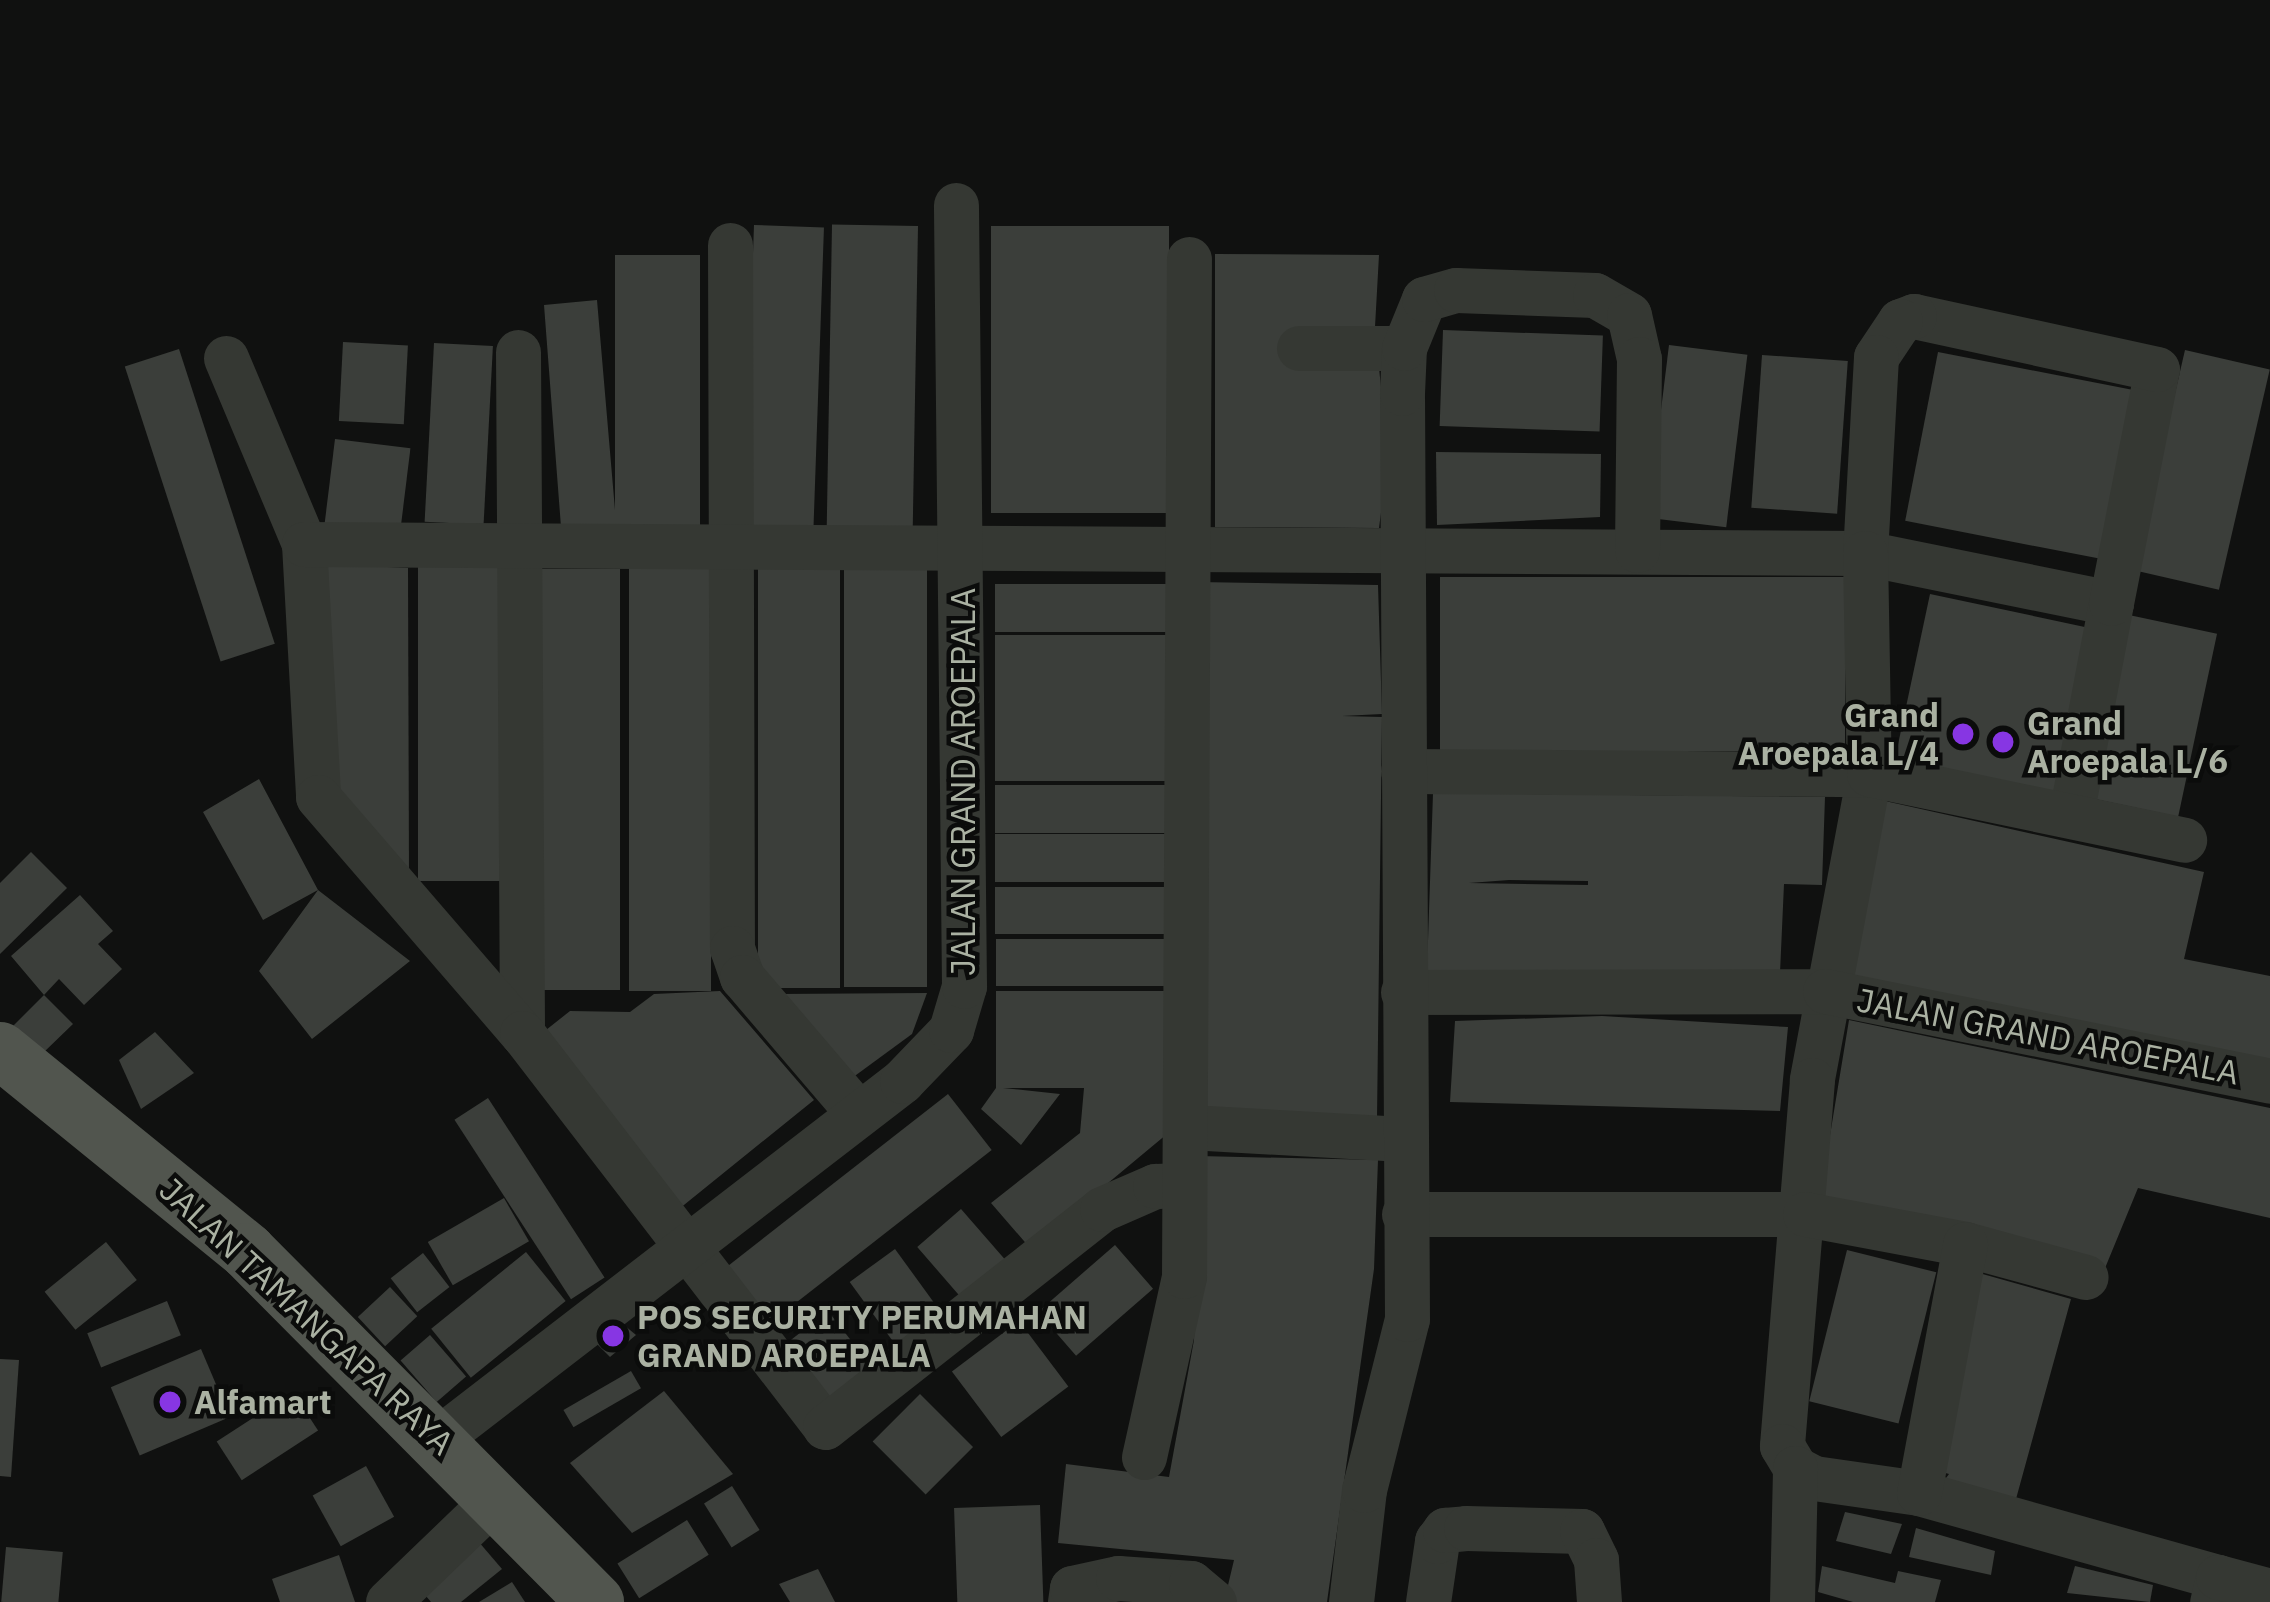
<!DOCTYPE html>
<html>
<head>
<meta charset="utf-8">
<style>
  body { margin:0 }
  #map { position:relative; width:2270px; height:1602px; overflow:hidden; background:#101110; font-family:"IBM Plex Sans",sans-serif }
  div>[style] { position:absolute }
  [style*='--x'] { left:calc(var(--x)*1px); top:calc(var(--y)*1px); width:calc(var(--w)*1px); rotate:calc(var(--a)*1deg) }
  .building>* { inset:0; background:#3b3e3a; transform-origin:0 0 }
  .minor>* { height:45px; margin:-22.5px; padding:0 22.5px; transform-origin:22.5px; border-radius:22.5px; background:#353833 }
  .major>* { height:57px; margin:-28.5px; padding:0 28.5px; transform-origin:28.5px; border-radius:28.5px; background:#51554e }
  .dots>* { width:33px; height:33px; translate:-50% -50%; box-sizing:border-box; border:6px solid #0b0c0b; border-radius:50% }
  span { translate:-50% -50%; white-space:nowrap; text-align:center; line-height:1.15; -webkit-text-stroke:9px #0b0c0b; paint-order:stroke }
  .poi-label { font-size:33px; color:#aab1a2; font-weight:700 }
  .right { translate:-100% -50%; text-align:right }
  .left { translate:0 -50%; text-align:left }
  .street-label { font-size:33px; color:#aab1a2 }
</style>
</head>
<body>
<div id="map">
  <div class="building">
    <i style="left:754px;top:225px;width:70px;height:311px;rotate:2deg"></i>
    <i style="left:918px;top:226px;width:309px;height:86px;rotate:91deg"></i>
    <i style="left:991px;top:226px;width:178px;height:287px"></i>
    <i style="clip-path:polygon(1215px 254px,1379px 255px,1375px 327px,1388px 459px,1379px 528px,1215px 527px)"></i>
    <i style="clip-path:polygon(615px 255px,700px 255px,700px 528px,561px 527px,544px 305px,597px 300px,615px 510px)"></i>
    <i style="left:1443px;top:330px;width:160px;height:96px;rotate:2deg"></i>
    <i style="left:343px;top:342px;width:65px;height:79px;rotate:3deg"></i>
    <i style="left:434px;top:343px;width:59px;height:179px;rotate:3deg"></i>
    <i style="left:1669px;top:345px;width:79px;height:174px;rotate:7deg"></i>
    <i style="left:179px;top:349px;width:310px;height:57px;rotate:72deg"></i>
    <i style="left:2185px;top:350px;width:87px;height:226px;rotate:13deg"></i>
    <i style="left:1938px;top:352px;width:203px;height:172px;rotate:11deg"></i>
    <i style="left:1762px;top:355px;width:86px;height:153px;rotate:4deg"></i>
    <i style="left:335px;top:439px;width:76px;height:94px;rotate:7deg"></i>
    <i style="clip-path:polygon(1436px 452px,1601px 454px,1600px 517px,1437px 525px)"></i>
    <i style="left:418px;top:554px;width:85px;height:327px"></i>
    <i style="left:927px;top:563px;width:424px;height:83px;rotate:90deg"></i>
    <i style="clip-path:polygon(327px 564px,408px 568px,409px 876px,332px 791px)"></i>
    <i style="left:840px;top:565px;width:423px;height:82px;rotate:90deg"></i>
    <i style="left:629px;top:568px;width:82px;height:423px"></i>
    <i style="left:620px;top:569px;width:421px;height:82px;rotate:90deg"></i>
    <i style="left:1440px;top:577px;width:405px;height:174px"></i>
    <i style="clip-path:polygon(1198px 582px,1378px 585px,1382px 714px,1342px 716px,1382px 717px,1377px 1119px,1205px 1116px)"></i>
    <i style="left:995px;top:584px;width:177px;height:48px"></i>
    <i style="left:1930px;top:594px;width:163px;height:173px;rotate:12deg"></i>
    <i style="left:2129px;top:615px;width:90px;height:187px;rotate:12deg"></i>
    <i style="left:995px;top:635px;width:177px;height:146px"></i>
    <i style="clip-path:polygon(259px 779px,318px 890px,410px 961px,312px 1039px,259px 971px,318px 890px,263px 920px,203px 812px)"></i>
    <i style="left:995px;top:785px;width:177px;height:48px"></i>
    <i style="clip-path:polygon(evenodd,1433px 793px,1825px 797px,1822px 885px,1784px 884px,1780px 973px,1427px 970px,1433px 793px,1588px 881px,1588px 885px,1469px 883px,1509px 880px,1588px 881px)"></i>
    <i style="clip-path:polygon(1885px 801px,2204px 872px,2184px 959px,2270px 976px,2270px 1068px,1845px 976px)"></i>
    <i style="left:995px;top:834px;width:177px;height:48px"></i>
    <i style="clip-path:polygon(31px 852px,67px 888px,0 954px,0 883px)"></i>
    <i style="left:995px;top:887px;width:177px;height:47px"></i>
    <i style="clip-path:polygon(80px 895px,113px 931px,98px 944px,122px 969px,84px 1005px,59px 979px,44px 995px,73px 1024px,43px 1053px,6px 1033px,44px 995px,11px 956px)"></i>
    <i style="left:996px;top:939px;width:177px;height:47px"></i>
    <i style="clip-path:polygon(720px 991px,814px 1100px,679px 1209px,546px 1030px,570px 1011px,630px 1012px,654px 994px)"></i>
    <i style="clip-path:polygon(996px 991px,1173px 991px,1173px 1129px,1030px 1248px,991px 1203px,1080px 1133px,1084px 1088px,1003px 1088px,1060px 1094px,1021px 1145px,981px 1109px,996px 1088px)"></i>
    <i style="clip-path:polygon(927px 993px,912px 1034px,852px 1078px,777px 994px)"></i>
    <i style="clip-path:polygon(1602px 1016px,1788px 1027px,1780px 1111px,1450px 1102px,1455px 1021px)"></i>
    <i style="clip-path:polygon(1849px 1020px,2270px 1108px,2270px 1218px,2138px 1188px,2103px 1273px,1818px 1208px)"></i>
    <i style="clip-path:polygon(155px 1032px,194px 1073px,141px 1109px,119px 1060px)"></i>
    <i style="left:948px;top:1094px;width:71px;height:289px;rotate:52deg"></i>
    <i style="left:488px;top:1098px;width:214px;height:40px;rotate:57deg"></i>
    <i style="clip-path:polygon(1199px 1156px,1378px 1160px,1374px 1269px,1327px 1602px,1224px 1602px,1234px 1560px,1058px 1543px,1066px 1464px,1169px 1477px,1194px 1340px)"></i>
    <i style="left:504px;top:1198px;width:50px;height:88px;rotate:60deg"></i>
    <i style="left:961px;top:1209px;width:75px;height:58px;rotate:49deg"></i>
    <i style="left:106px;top:1242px;width:49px;height:79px;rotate:51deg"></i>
    <i style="left:1115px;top:1245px;width:58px;height:102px;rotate:49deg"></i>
    <i style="left:895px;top:1249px;width:84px;height:56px;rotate:54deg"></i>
    <i style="left:1847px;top:1250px;width:92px;height:156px;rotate:14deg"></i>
    <i style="left:526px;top:1252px;width:63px;height:122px;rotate:51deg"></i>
    <i style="left:423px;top:1253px;width:43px;height:41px;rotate:52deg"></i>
    <i style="clip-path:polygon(1979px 1273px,2071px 1299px,2016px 1499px,1941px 1485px,1949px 1474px,1928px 1468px)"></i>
    <i style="left:390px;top:1287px;width:40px;height:44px;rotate:47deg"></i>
    <i style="left:167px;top:1301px;width:37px;height:86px;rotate:68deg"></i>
    <i style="left:828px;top:1311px;width:73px;height:63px;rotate:52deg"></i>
    <i style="clip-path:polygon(618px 1320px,636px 1335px,610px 1357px,590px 1337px)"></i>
    <i style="left:1019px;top:1321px;width:82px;height:84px;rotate:53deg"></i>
    <i style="left:430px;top:1335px;width:55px;height:39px;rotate:49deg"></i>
    <i style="left:201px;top:1349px;width:74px;height:98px;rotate:67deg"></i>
    <i style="clip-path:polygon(0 1359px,19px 1360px,11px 1477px,0 1476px)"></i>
    <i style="left:631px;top:1371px;width:20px;height:78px;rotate:60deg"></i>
    <i style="clip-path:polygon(664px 1391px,733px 1474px,632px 1533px,570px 1463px)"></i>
    <i style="left:293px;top:1392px;width:46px;height:91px;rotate:57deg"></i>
    <i style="left:920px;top:1394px;width:75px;height:67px;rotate:45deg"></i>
    <i style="left:366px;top:1466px;width:58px;height:61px;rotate:61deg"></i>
    <i style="left:732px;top:1486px;width:52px;height:33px;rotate:58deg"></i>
    <i style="left:1040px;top:1505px;width:97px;height:86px;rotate:88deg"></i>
    <i style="clip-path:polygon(1845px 1512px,1902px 1524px,1891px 1554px,1836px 1541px)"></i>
    <i style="left:687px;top:1520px;width:41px;height:82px;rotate:58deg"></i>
    <i style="clip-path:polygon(1916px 1528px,1995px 1551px,1991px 1575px,1909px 1557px)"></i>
    <i style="clip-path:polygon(478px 1541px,502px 1569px,461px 1602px,431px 1602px,420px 1589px)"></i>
    <i style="left:6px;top:1547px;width:57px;height:55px;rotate:5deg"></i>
    <i style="clip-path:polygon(339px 1555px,355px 1602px,280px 1602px,272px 1579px)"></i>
    <i style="clip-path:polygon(1822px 1566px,1895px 1583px,1898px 1571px,1941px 1580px,1935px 1602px,1853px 1602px,1818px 1592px)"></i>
    <i style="clip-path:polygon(2075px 1566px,2153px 1585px,2150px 1602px,2067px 1593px)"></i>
    <i style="clip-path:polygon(818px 1569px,835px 1602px,790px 1602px,779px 1584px)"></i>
    <i style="clip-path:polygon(512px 1582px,525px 1602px,479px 1602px)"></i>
  </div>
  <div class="minor">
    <i style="--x:730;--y:245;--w:703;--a:89.84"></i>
    <i style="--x:732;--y:948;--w:31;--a:71"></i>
    <i style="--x:742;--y:977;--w:179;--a:49.5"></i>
    <i style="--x:1299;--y:348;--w:105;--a:0"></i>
    <i style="--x:518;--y:352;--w:681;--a:89.66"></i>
    <i style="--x:226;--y:358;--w:202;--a:67.2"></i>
    <i style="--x:304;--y:544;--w:253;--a:86.8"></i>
    <i style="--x:318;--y:797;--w:312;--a:49.2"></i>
    <i style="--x:522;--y:1033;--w:497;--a:52.4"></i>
    <i style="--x:825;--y:1427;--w:352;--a:-38.2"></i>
    <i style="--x:1102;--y:1209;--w:58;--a:-23.5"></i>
    <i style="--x:1155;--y:1186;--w:29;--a:-2"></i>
    <i style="--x:304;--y:544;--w:1561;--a:0.33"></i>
    <i style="--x:1865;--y:553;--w:251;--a:11.5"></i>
    <i style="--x:2111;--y:603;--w:216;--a:100.7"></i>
    <i style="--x:2111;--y:603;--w:238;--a:-78.9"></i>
    <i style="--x:2157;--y:369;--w:249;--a:-167.7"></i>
    <i style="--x:1914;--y:316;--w:15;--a:160"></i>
    <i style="--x:1900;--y:321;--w:43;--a:123.7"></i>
    <i style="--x:1876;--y:357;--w:196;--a:93.2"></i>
    <i style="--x:1865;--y:553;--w:221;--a:89"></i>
    <i style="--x:1869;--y:774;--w:311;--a:100.6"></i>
    <i style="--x:1812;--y:1080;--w:367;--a:94.7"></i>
    <i style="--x:1782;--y:1446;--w:26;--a:59"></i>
    <i style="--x:1795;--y:1468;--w:21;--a:28"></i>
    <i style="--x:1814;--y:1478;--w:106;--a:8.1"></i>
    <i style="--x:1919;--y:1493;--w:311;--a:15.7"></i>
    <i style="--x:2218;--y:1577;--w:26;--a:103"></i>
    <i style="--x:1403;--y:771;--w:466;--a:0.4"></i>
    <i style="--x:1869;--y:774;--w:322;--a:11.8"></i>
    <i style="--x:1403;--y:992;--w:422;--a:-0.1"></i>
    <i style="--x:1825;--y:991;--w:454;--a:11.4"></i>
    <i style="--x:1189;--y:1127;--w:214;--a:3.2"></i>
    <i style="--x:1404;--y:1214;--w:401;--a:0"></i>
    <i style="--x:1805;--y:1214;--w:163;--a:10.6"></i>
    <i style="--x:1965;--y:1244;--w:125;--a:15.3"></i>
    <i style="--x:439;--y:1438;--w:585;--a:-37.63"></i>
    <i style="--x:902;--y:1081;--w:71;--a:-46.1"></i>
    <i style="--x:951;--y:1030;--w:46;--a:-73.5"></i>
    <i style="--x:964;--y:986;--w:781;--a:-90.59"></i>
    <i style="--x:1144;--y:1457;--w:185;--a:-77.5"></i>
    <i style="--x:1184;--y:1276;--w:1017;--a:-89.72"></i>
    <i style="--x:1919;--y:1493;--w:253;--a:-79.5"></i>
    <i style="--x:2218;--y:1577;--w:54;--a:15.1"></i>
    <i style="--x:388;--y:1602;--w:151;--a:-43.9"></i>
    <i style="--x:1070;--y:1602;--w:14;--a:-82"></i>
    <i style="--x:1072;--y:1588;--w:47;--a:-12.3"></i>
    <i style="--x:1118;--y:1578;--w:73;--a:3.9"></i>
    <i style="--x:1191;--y:1583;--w:30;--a:40"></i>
    <i style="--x:1351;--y:1602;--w:113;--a:-83.4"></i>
    <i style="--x:1364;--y:1490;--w:176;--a:-75.9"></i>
    <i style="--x:1407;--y:1319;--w:926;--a:-90.31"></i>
    <i style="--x:1402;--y:393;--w:45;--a:-87.5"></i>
    <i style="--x:1404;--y:348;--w:53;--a:-67.8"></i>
    <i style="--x:1424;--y:299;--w:33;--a:-16"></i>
    <i style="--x:1456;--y:290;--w:139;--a:2.1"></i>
    <i style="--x:1595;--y:295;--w:39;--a:30"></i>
    <i style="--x:1629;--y:315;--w:45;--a:77.2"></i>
    <i style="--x:1639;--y:359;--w:191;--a:90.6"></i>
    <i style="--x:1428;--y:1602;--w:62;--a:-81.6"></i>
    <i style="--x:1437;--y:1541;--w:14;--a:-54"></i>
    <i style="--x:1445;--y:1530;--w:21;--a:-5"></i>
    <i style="--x:1466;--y:1528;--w:116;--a:1.5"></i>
    <i style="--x:1582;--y:1531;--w:32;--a:64"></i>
    <i style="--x:1596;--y:1560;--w:42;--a:85.9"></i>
    <i style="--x:1792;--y:1602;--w:134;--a:-88.7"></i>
  </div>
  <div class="major">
    <i style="--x:0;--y:1050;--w:318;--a:39.1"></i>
    <i style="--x:247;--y:1251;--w:494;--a:45.2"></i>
  </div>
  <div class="dots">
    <i style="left:1963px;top:734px;background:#8736e3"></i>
    <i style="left:2003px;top:742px;background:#8736e3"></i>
    <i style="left:613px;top:1336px;background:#8736e3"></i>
    <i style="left:170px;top:1402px;background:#8736e3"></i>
  </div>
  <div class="poi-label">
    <span class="right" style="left:1939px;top:734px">Grand<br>Aroepala L/4</span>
    <span class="left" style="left:2027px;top:742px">Grand<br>Aroepala L/6</span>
    <span class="left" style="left:637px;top:1336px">POS SECURITY PERUMAHAN<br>GRAND AROEPALA</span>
    <span class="left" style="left:194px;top:1402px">Alfamart</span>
  </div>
  <div class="street-label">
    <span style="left:963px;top:782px;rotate:-90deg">JALAN GRAND AROEPALA</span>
    <span style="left:2048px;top:1036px;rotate:11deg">JALAN GRAND AROEPALA</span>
    <span style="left:307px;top:1316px;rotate:43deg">JALAN TAMANGAPA RAYA</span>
  </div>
</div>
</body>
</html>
